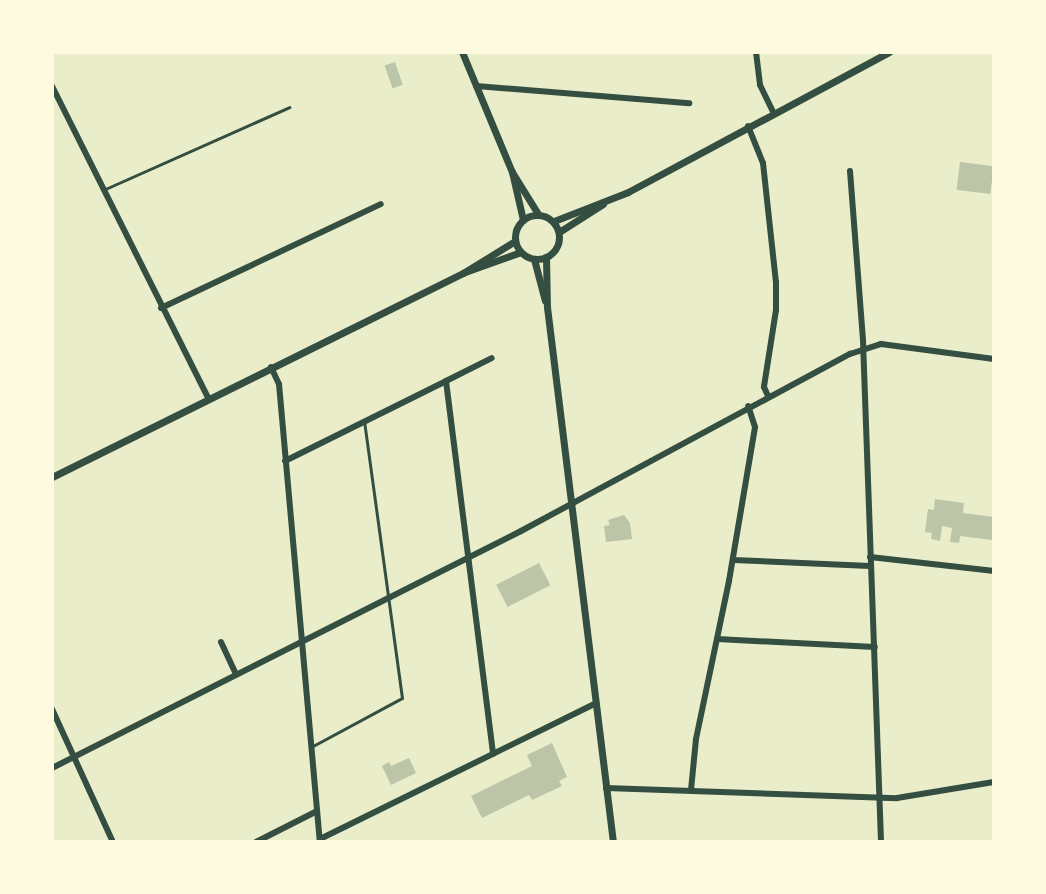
<!DOCTYPE html>
<html>
<head>
<meta charset="utf-8">
<style>
  body { margin:0 }
  #map { position:relative; width:1046px; height:894px; overflow:hidden; background:#e9edc9; font-family:"Golos Text",sans-serif }
  div>[style] { position:absolute }
  [style*='--x'] { left:calc(var(--x)*1px); top:calc(var(--y)*1px); width:calc(var(--w)*1px); rotate:calc(var(--a)*1deg) }
  .building>* { inset:0; background:#bcc5a7; transform-origin:0 0 }
  .service>* { height:3px; margin:-1.5px; padding:0 1.5px; transform-origin:1.5px; border-radius:1.5px; background:#344e41 }
  .minor>* { height:6px; margin:-3px; padding:0 3px; transform-origin:3px; border-radius:3px; background:#344e41 }
  .tertiary>* { height:7px; margin:-3.5px; padding:0 3.5px; transform-origin:3.5px; border-radius:3.5px; background:#344e41 }
  .tertiary>.ring { margin:-3.5px; padding:0; box-sizing:content-box; background:none; border:7px solid #344e41; border-radius:50% }
  span { translate:-50% -50%; white-space:nowrap; text-align:center; line-height:1.15; -webkit-text-stroke:8px #fefae0; paint-order:stroke }
  .frame { position:absolute; inset:0; border:54px solid #fefae0; pointer-events:none }
</style>
</head>
<body>
<div id="map">
  <div class="building">
    <i style="left:395px;top:62px;width:24px;height:11px;rotate:71deg"></i>
    <i style="left:960px;top:162px;width:34px;height:28px;rotate:7deg"></i>
    <i style="clip-path:polygon(935px 499px,964px 503px,963px 513px,994px 517px,994px 548px,992px 540px,960px 536px,959px 543px,950px 542px,952px 528px,942px 526px,940px 541px,931px 539px,932px 533px,925px 532px,928px 509px,934px 510px)"></i>
    <i style="clip-path:polygon(624px 515px,630px 523px,632px 539px,606px 542px,604px 526px,610px 525px,608px 520px)"></i>
    <i style="left:539px;top:563px;width:25px;height:48px;rotate:63deg"></i>
    <i style="clip-path:polygon(552px 743px,567px 777px,559px 781px,562px 786px,532px 800px,529px 795px,482px 818px,471px 796px,532px 766px,527px 755px)"></i>
    <i style="clip-path:polygon(409px 758px,416px 773px,391px 785px,382px 766px,389px 762px,391px 766px)"></i>
  </div>
  <div class="service">
    <i style="--x:103;--y:190;--w:204;--a:-24"></i>
    <i style="--x:311;--y:747;--w:103;--a:-28.3"></i>
    <i style="--x:402;--y:698;--w:279;--a:-97.8"></i>
  </div>
  <div class="minor">
    <i style="--x:756;--y:52;--w:33;--a:83"></i>
    <i style="--x:760;--y:85;--w:30;--a:64"></i>
    <i style="--x:52;--y:86;--w:349;--a:63.4"></i>
    <i style="--x:476;--y:86;--w:214;--a:4.6"></i>
    <i style="--x:748;--y:126;--w:40;--a:68"></i>
    <i style="--x:763;--y:163;--w:120;--a:83.8"></i>
    <i style="--x:776;--y:282;--w:28;--a:90"></i>
    <i style="--x:776;--y:310;--w:78;--a:98.9"></i>
    <i style="--x:764;--y:387;--w:10;--a:66"></i>
    <i style="--x:850;--y:171;--w:170;--a:85.6"></i>
    <i style="--x:863;--y:341;--w:501;--a:87.94"></i>
    <i style="--x:161;--y:308;--w:243;--a:-25.3"></i>
    <i style="--x:271;--y:367;--w:19;--a:65"></i>
    <i style="--x:279;--y:384;--w:460;--a:84.9"></i>
    <i style="--x:446;--y:381;--w:51;--a:-26.6"></i>
    <i style="--x:285;--y:461;--w:180;--a:-26.4"></i>
    <i style="--x:446;--y:381;--w:376;--a:82.8"></i>
    <i style="--x:870;--y:557;--w:125;--a:6.4"></i>
    <i style="--x:733;--y:560;--w:137;--a:2.5"></i>
    <i style="--x:717;--y:639;--w:158;--a:2.9"></i>
    <i style="--x:221;--y:642;--w:35;--a:65"></i>
    <i style="--x:52;--y:709;--w:146;--a:65.4"></i>
    <i style="--x:52;--y:768;--w:525;--a:-26.81"></i>
    <i style="--x:521;--y:531;--w:374;--a:-28.3"></i>
    <i style="--x:850;--y:354;--w:33;--a:-18"></i>
    <i style="--x:881;--y:344;--w:114;--a:7.6"></i>
    <i style="--x:606;--y:788;--w:291;--a:2"></i>
    <i style="--x:897;--y:798;--w:98;--a:-9.4"></i>
    <i style="--x:691;--y:790;--w:51;--a:-84.4"></i>
    <i style="--x:696;--y:739;--w:161;--a:-78.2"></i>
    <i style="--x:729;--y:581;--w:156;--a:-80.4"></i>
    <i style="--x:755;--y:427;--w:22;--a:-108"></i>
    <i style="--x:320;--y:839;--w:308;--a:-26.2"></i>
    <i style="--x:256;--y:842;--w:68;--a:-26.9"></i>
  </div>
  <div class="tertiary">
    <i style="--x:462;--y:52;--w:130;--a:67.4"></i>
    <i style="--x:512;--y:172;--w:49;--a:58.2"></i>
    <i style="--x:512;--y:172;--w:49;--a:77.1"></i>
    <i class="ring" style="left:515px;top:215px;width:37px;height:37px"></i>
    <i style="--x:554;--y:221;--w:79;--a:-21.4"></i>
    <i style="--x:628;--y:192;--w:296;--a:-28.2"></i>
    <i style="--x:559;--y:232;--w:52;--a:-32.5"></i>
    <i style="--x:546;--y:257;--w:50;--a:88.9"></i>
    <i style="--x:547;--y:307;--w:539;--a:82.97"></i>
    <i style="--x:534;--y:259;--w:43;--a:75.3"></i>
    <i style="--x:465;--y:272;--w:59;--a:-19.7"></i>
    <i style="--x:52;--y:477;--w:459;--a:-26.4"></i>
    <i style="--x:463;--y:273;--w:61;--a:-31.6"></i>
  </div>
  <div class="frame"></div>
</div>
</body>
</html>
